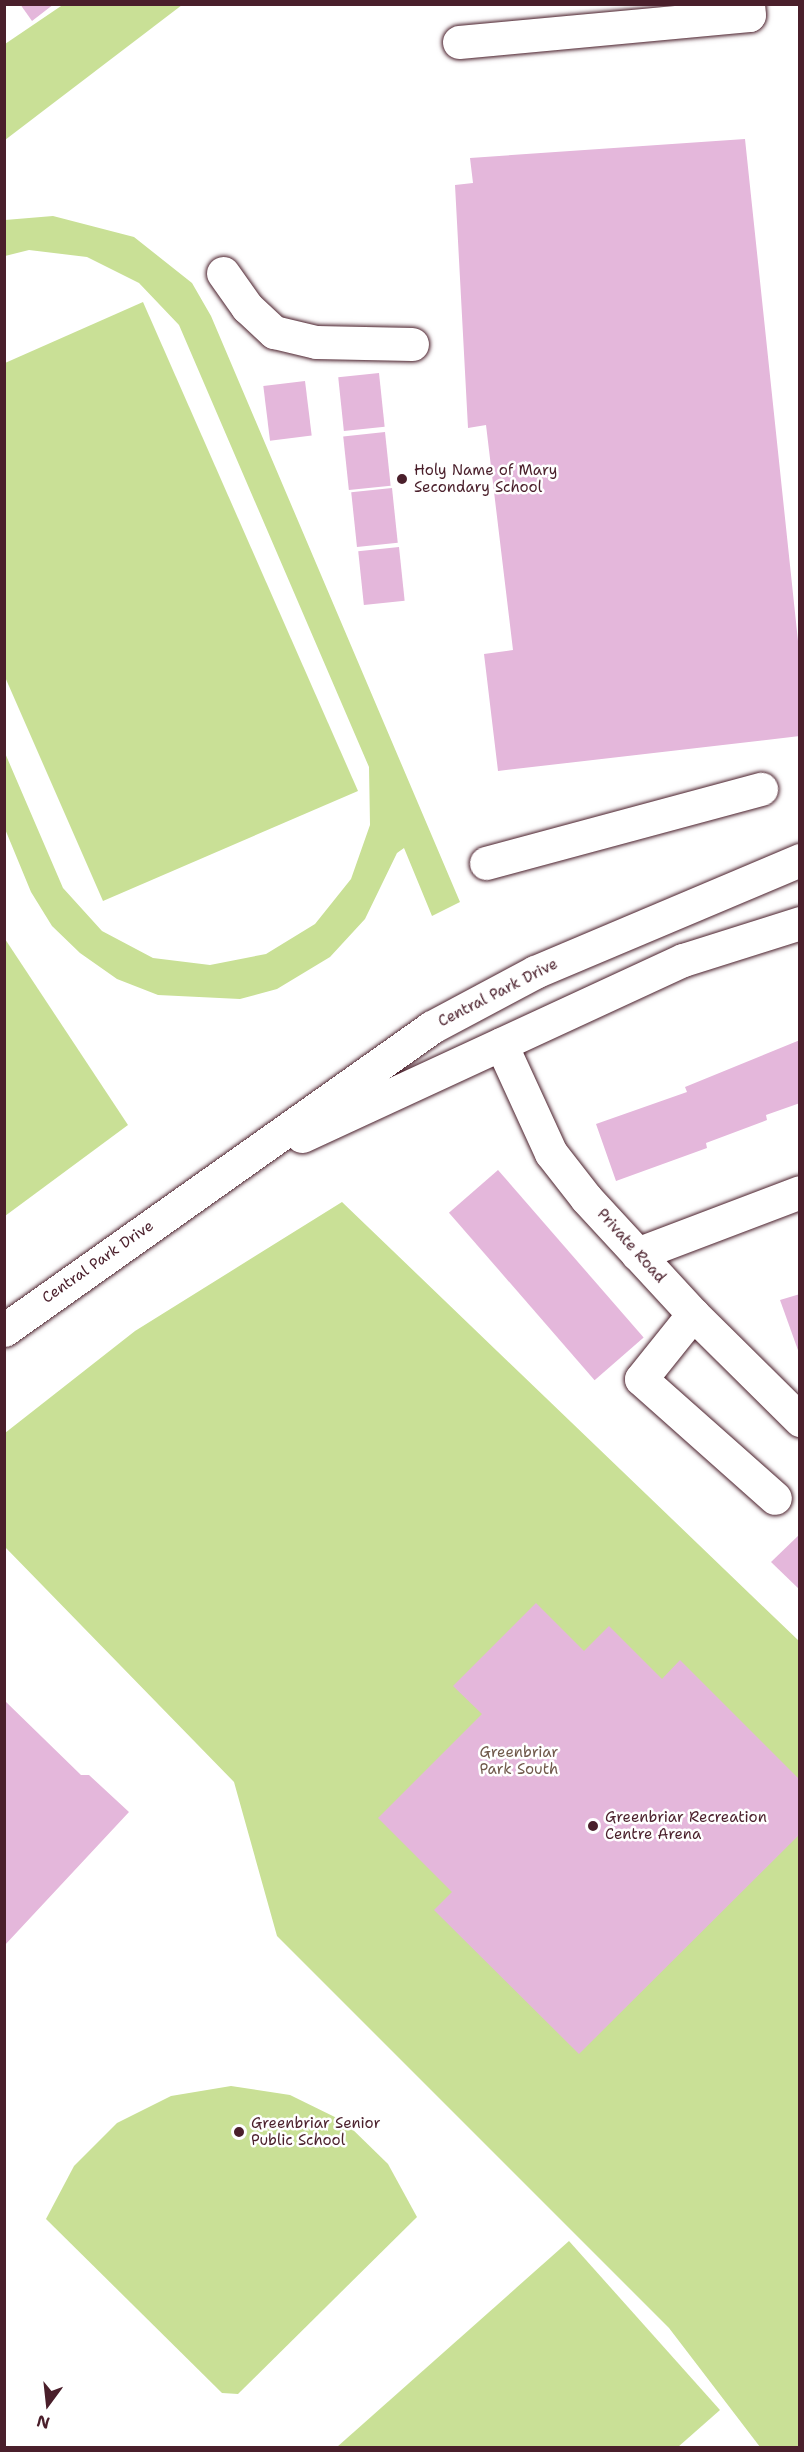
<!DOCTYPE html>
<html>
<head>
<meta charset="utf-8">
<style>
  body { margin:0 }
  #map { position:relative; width:804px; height:2452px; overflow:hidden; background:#fff; font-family:"Shantell Sans",sans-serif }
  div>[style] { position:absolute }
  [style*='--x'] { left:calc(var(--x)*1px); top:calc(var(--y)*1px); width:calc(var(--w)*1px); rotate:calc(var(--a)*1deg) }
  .green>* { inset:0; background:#c9e096 }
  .building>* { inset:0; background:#e4b7db; transform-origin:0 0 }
  .roads { filter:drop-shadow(0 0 2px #4a1f2b) drop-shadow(0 0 2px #4a1f2b) }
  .minor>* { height:33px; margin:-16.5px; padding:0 16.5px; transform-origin:16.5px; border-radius:16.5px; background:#fff }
  .dots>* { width:16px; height:16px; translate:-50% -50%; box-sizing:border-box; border:3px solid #fff; border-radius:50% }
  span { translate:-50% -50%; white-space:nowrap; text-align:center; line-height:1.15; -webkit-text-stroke:5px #fff; paint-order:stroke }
  .poi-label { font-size:15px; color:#4a1f2b }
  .left { translate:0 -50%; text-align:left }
  .street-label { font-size:15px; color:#4a1f2b }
  .park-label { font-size:15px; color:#70594b }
  .frame { position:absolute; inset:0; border:6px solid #4a1f2b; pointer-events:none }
  .north { position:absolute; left:18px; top:2374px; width:60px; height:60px; -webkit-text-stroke:4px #fff; paint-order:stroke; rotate:195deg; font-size:16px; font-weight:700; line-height:24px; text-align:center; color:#4a1f2b }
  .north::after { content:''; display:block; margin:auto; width:21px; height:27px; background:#4a1f2b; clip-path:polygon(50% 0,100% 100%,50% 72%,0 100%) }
</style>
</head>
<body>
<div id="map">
  <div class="green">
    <i style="clip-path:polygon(64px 4px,182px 5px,5px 140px,5px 44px)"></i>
    <i style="clip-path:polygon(53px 216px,134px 237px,192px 283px,211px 316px,460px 902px,432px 916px,404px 848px,397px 853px,365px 919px,330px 957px,277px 989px,240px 999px,158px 995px,117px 979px,80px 953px,52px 926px,31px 892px,5px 829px,5px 753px,63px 888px,102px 931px,153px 958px,210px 965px,266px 954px,315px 924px,351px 879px,370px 825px,369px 767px,179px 325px,139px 283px,87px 257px,29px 250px,5px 256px,5px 220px)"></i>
    <i style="clip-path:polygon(143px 302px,358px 791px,103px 901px,5px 677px,5px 363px)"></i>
    <i style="clip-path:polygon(5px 939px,128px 1125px,5px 1216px,4px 1216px)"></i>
    <i style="clip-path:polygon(342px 1202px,799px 1641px,799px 2447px,760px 2447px,669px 2328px,277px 1936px,234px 1782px,5px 1547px,5px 1433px,135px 1331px)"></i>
    <i style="clip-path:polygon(231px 2086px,290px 2095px,345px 2122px,388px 2164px,417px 2217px,238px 2394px,222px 2393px,46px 2219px,74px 2166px,117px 2123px,171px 2096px)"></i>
    <i style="clip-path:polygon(569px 2241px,720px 2410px,678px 2447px,337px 2447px)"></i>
  </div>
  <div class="building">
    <i style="clip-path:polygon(20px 4px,54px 4px,32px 21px)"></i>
    <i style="clip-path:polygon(745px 139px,800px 660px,800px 736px,498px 771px,484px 654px,513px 650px,486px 425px,468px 428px,455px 185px,473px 183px,470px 158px)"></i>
    <i style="left:379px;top:373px;width:54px;height:41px;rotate:84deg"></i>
    <i style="left:305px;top:381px;width:55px;height:42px;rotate:83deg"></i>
    <i style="left:385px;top:432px;width:54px;height:42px;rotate:84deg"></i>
    <i style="left:392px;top:488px;width:55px;height:41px;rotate:84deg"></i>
    <i style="left:399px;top:547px;width:54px;height:41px;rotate:84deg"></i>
    <i style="clip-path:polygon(800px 1040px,800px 1103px,766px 1115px,767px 1120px,706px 1143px,707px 1148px,616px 1181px,596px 1124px,687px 1092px,685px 1087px)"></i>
    <i style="left:498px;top:1170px;width:222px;height:65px;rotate:49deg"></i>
    <i style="clip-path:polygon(800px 1294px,800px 1353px,799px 1353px,780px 1300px)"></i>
    <i style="clip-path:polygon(800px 1534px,800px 1590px,771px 1562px)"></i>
    <i style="clip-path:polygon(536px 1603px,584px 1651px,609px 1626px,662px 1679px,680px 1660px,800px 1780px,800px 1834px,579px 2054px,434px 1910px,452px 1892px,378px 1818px,482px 1714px,453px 1686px)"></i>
    <i style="clip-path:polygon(4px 1700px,81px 1775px,89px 1775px,129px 1812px,4px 1946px)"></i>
  </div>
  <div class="roads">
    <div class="minor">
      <i style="--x:459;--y:42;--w:291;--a:-5.3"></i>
      <i style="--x:749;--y:15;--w:11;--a:-95"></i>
      <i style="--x:223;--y:273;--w:42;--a:54.8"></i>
      <i style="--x:247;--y:307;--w:37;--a:43"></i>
      <i style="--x:274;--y:332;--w:43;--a:13.4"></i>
      <i style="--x:316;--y:342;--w:96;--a:1.2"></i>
      <i style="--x:486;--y:863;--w:285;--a:-15.1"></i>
      <i style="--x:501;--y:1044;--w:120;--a:65.4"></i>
      <i style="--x:551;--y:1153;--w:57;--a:52.1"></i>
      <i style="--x:586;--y:1198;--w:158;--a:47.3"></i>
      <i style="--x:693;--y:1314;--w:151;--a:44.7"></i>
      <i style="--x:302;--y:1136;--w:420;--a:-24.8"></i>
      <i style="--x:683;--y:960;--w:123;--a:-17.5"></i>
      <i style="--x:637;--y:1254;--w:174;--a:-20.8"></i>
      <i style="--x:693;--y:1314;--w:83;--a:128.7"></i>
      <i style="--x:641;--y:1379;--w:179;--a:41.6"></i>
      <i style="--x:4;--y:1330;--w:524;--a:-35.3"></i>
      <i style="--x:432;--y:1027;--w:117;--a:-28.1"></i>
      <i style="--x:535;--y:972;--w:288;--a:-22.9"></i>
    </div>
  </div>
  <div class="dots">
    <i style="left:402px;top:479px;background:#4a1f2b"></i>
    <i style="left:593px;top:1826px;background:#4a1f2b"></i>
    <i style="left:239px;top:2132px;background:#4a1f2b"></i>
  </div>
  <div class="poi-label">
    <span class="left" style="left:414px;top:479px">Holy Name of Mary<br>Secondary School</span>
    <span class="left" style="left:605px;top:1826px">Greenbriar Recreation<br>Centre Arena</span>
    <span class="left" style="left:251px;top:2132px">Greenbriar Senior<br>Public School</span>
  </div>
  <div class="street-label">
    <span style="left:498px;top:993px;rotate:-27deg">Central Park Drive</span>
    <span style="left:631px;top:1246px;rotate:48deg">Private Road</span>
    <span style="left:98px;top:1262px;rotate:-35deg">Central Park Drive</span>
  </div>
  <div class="park-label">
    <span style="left:519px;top:1761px">Greenbriar<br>Park South</span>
  </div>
  <div class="frame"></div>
  <div class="north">N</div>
</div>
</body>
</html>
